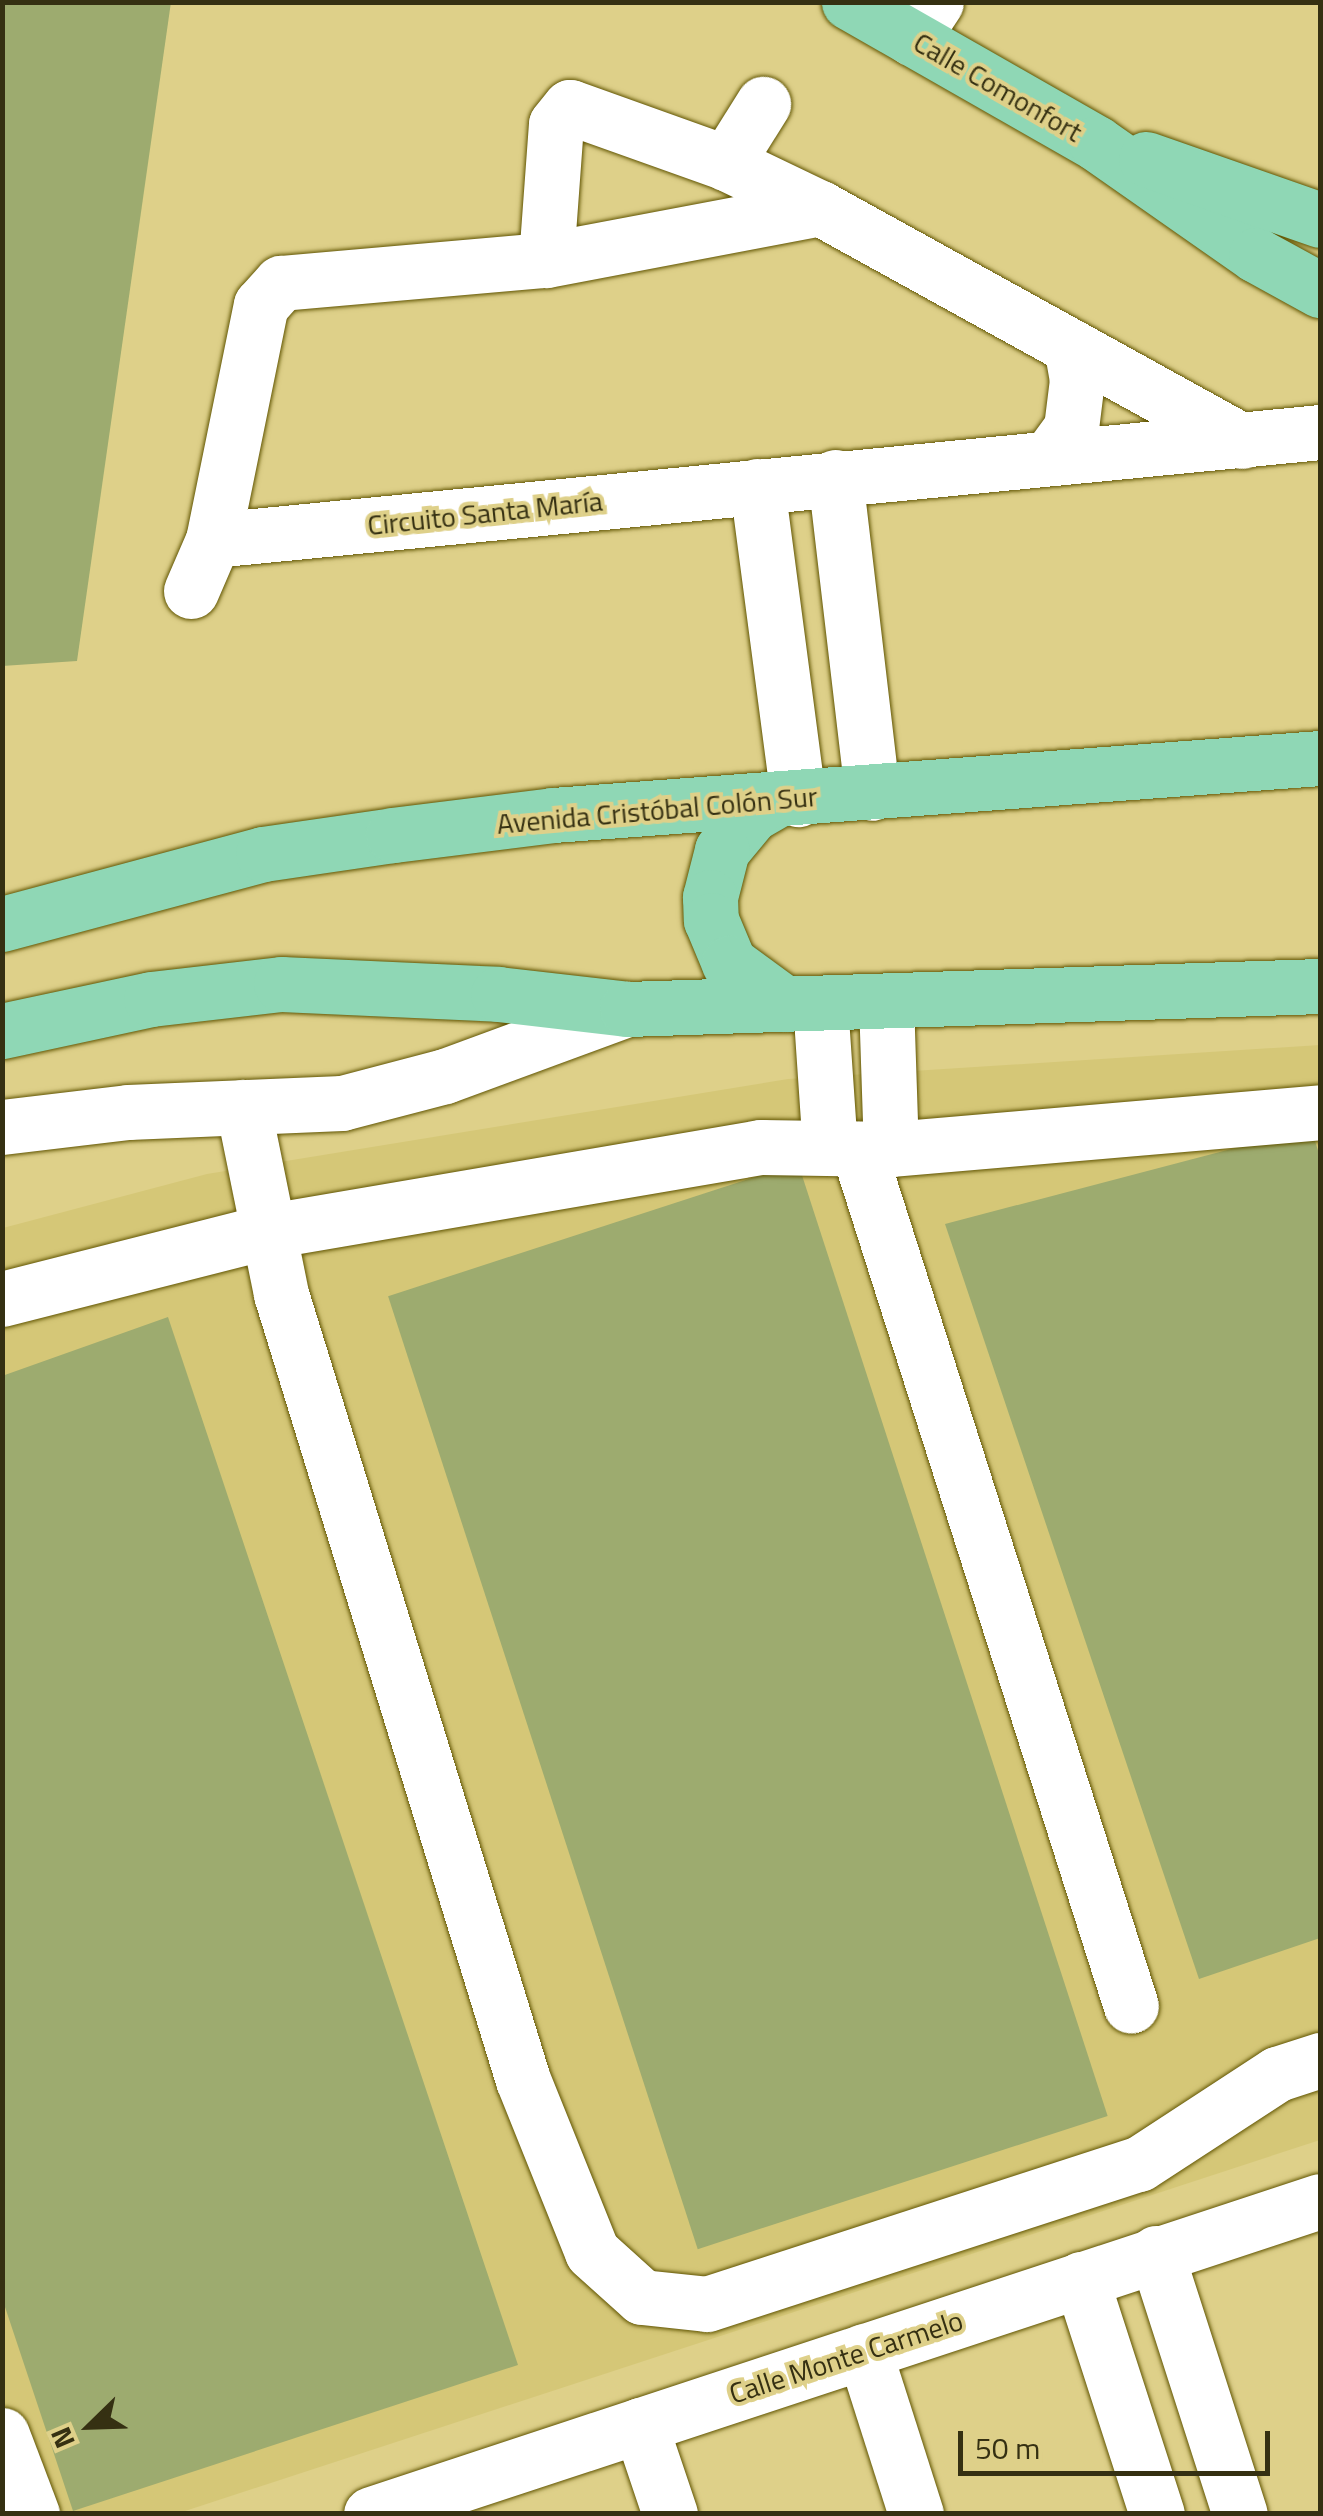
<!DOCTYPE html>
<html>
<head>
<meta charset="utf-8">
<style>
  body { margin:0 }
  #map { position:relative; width:1323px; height:2516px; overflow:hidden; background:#ded089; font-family:"Titillium Web",sans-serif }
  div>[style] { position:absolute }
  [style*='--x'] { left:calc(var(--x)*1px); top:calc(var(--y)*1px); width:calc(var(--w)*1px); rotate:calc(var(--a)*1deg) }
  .built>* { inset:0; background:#d5c777 }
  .building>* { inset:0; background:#9dab6f; transform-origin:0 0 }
  .roads { filter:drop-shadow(0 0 2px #615502) drop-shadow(0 0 2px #615502) }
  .minor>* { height:55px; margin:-27.5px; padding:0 27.5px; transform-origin:27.5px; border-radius:27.5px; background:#fff }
  .major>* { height:55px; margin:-27.5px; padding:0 27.5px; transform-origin:27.5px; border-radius:27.5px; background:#8fd7b5 }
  span { translate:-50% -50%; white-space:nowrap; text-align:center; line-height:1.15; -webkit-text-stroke:8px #ded089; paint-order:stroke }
  .street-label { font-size:28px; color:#353012 }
  .frame { position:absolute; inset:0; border:5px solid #353012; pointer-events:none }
  .north { position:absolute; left:40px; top:2376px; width:100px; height:100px; -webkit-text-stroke:8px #ded089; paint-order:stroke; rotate:247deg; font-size:28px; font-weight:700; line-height:40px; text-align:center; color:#353012 }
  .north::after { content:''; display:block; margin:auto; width:35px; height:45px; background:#353012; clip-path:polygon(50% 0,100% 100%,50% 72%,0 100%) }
  .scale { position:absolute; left:958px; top:2431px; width:312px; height:45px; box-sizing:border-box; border:5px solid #353012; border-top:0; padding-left:12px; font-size:30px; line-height:35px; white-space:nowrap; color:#353012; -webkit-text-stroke:8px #ded089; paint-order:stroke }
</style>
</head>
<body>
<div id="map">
  <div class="built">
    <i style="clip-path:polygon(1320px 1045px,1320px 2140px,179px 2513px,3px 2514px,3px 1228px,207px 1174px,788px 1079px)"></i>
  </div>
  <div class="building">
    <i style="clip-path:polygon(2px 2px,171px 2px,77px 661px,2px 666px)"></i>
    <i style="clip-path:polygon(1311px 1128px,1320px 1157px,1320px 1938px,1199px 1979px,945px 1224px)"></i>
    <i style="left:798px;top:1163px;width:1002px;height:431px;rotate:72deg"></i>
    <i style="clip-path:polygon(168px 1317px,518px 2365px,73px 2511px,2px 2298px,2px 1376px)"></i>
  </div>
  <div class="roads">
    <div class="minor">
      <i style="--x:912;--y:38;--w:43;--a:-56.3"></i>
      <i style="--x:726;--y:163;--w:70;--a:-57.9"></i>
      <i style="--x:546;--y:260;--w:136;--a:-85.8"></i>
      <i style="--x:556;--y:124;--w:22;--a:-51"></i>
      <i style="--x:570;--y:107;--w:166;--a:19.7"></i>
      <i style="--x:726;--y:163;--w:104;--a:25.6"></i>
      <i style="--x:1049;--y:458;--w:37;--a:-54"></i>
      <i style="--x:1071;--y:428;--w:48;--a:-82.9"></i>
      <i style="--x:1077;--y:380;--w:34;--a:-100"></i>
      <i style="--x:835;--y:477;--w:318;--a:83.3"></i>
      <i style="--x:757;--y:486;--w:316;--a:82.5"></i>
      <i style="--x:213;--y:540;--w:1112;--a:-5.57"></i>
      <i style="--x:191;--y:591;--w:56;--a:-66.7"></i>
      <i style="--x:213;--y:540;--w:240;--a:-78.5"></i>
      <i style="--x:261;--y:305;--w:30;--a:-48"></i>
      <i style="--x:281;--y:283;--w:266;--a:-5"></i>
      <i style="--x:546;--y:260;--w:279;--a:-10.7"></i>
      <i style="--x:820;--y:208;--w:482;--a:28.9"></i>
      <i style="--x:886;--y:1001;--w:148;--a:88.1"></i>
      <i style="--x:820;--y:1003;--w:145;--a:86.1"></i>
      <i style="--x:243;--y:1107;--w:191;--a:78.5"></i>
      <i style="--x:281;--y:1294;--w:822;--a:72.89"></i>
      <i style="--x:523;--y:2080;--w:185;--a:68.1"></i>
      <i style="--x:592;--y:2252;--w:67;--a:42"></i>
      <i style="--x:642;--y:2297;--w:65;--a:6.1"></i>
      <i style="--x:707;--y:2304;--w:454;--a:-18"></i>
      <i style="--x:1139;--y:2164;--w:165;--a:-33.1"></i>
      <i style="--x:1277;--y:2074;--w:45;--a:-18"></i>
      <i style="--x:2;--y:1127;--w:127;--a:-6.8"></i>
      <i style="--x:128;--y:1112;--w:214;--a:-2.4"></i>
      <i style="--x:342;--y:1103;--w:106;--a:-14.7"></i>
      <i style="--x:445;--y:1076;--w:194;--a:-20.2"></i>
      <i style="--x:858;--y:1149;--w:899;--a:72.33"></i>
      <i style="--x:2;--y:1299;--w:276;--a:-14.3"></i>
      <i style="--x:269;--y:1231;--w:499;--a:-9.7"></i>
      <i style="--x:761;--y:1147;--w:130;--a:0.9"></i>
      <i style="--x:891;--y:1149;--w:431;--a:-4.9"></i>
      <i style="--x:1156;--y:2253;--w:274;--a:72.2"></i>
      <i style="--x:1081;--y:2279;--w:247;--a:72.1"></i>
      <i style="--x:864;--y:2351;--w:171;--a:72.3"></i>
      <i style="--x:640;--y:2425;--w:94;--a:71.4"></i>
      <i style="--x:2;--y:2435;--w:85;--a:69.2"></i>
      <i style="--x:371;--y:2514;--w:999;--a:-18.25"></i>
    </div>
    <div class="major">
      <i style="--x:849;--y:2;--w:284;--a:29.7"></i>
      <i style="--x:1096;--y:143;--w:195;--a:35"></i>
      <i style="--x:1256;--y:255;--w:73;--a:28.7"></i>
      <i style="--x:1146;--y:159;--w:184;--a:19.3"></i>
      <i style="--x:773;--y:802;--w:24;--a:150"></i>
      <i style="--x:752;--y:814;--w:47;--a:129.8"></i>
      <i style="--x:722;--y:850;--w:49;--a:104.3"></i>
      <i style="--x:710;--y:897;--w:23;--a:88"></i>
      <i style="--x:711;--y:920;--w:47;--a:67.3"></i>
      <i style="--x:729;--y:963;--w:69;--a:36.2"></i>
      <i style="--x:2;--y:924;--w:270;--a:-15"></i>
      <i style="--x:263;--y:854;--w:131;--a:-8.3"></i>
      <i style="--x:393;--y:835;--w:161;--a:-7.1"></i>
      <i style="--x:553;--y:815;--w:769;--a:-4.25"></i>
      <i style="--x:2;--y:1031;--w:152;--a:-12.1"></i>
      <i style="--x:151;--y:999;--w:131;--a:-6.6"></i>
      <i style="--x:281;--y:984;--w:217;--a:2.6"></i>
      <i style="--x:498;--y:994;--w:130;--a:6.6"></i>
      <i style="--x:627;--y:1009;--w:693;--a:-1.9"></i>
    </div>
  </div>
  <div class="street-label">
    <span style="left:998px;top:87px;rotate:30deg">Calle Comonfort</span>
    <span style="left:485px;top:513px;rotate:-6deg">Circuito Santa María</span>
    <span style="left:657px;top:810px;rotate:-5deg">Avenida Cristóbal Colón Sur</span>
    <span style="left:846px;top:2357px;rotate:-18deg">Calle Monte Carmelo</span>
  </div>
  <div class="frame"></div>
  <div class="north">N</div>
  <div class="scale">50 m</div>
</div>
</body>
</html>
